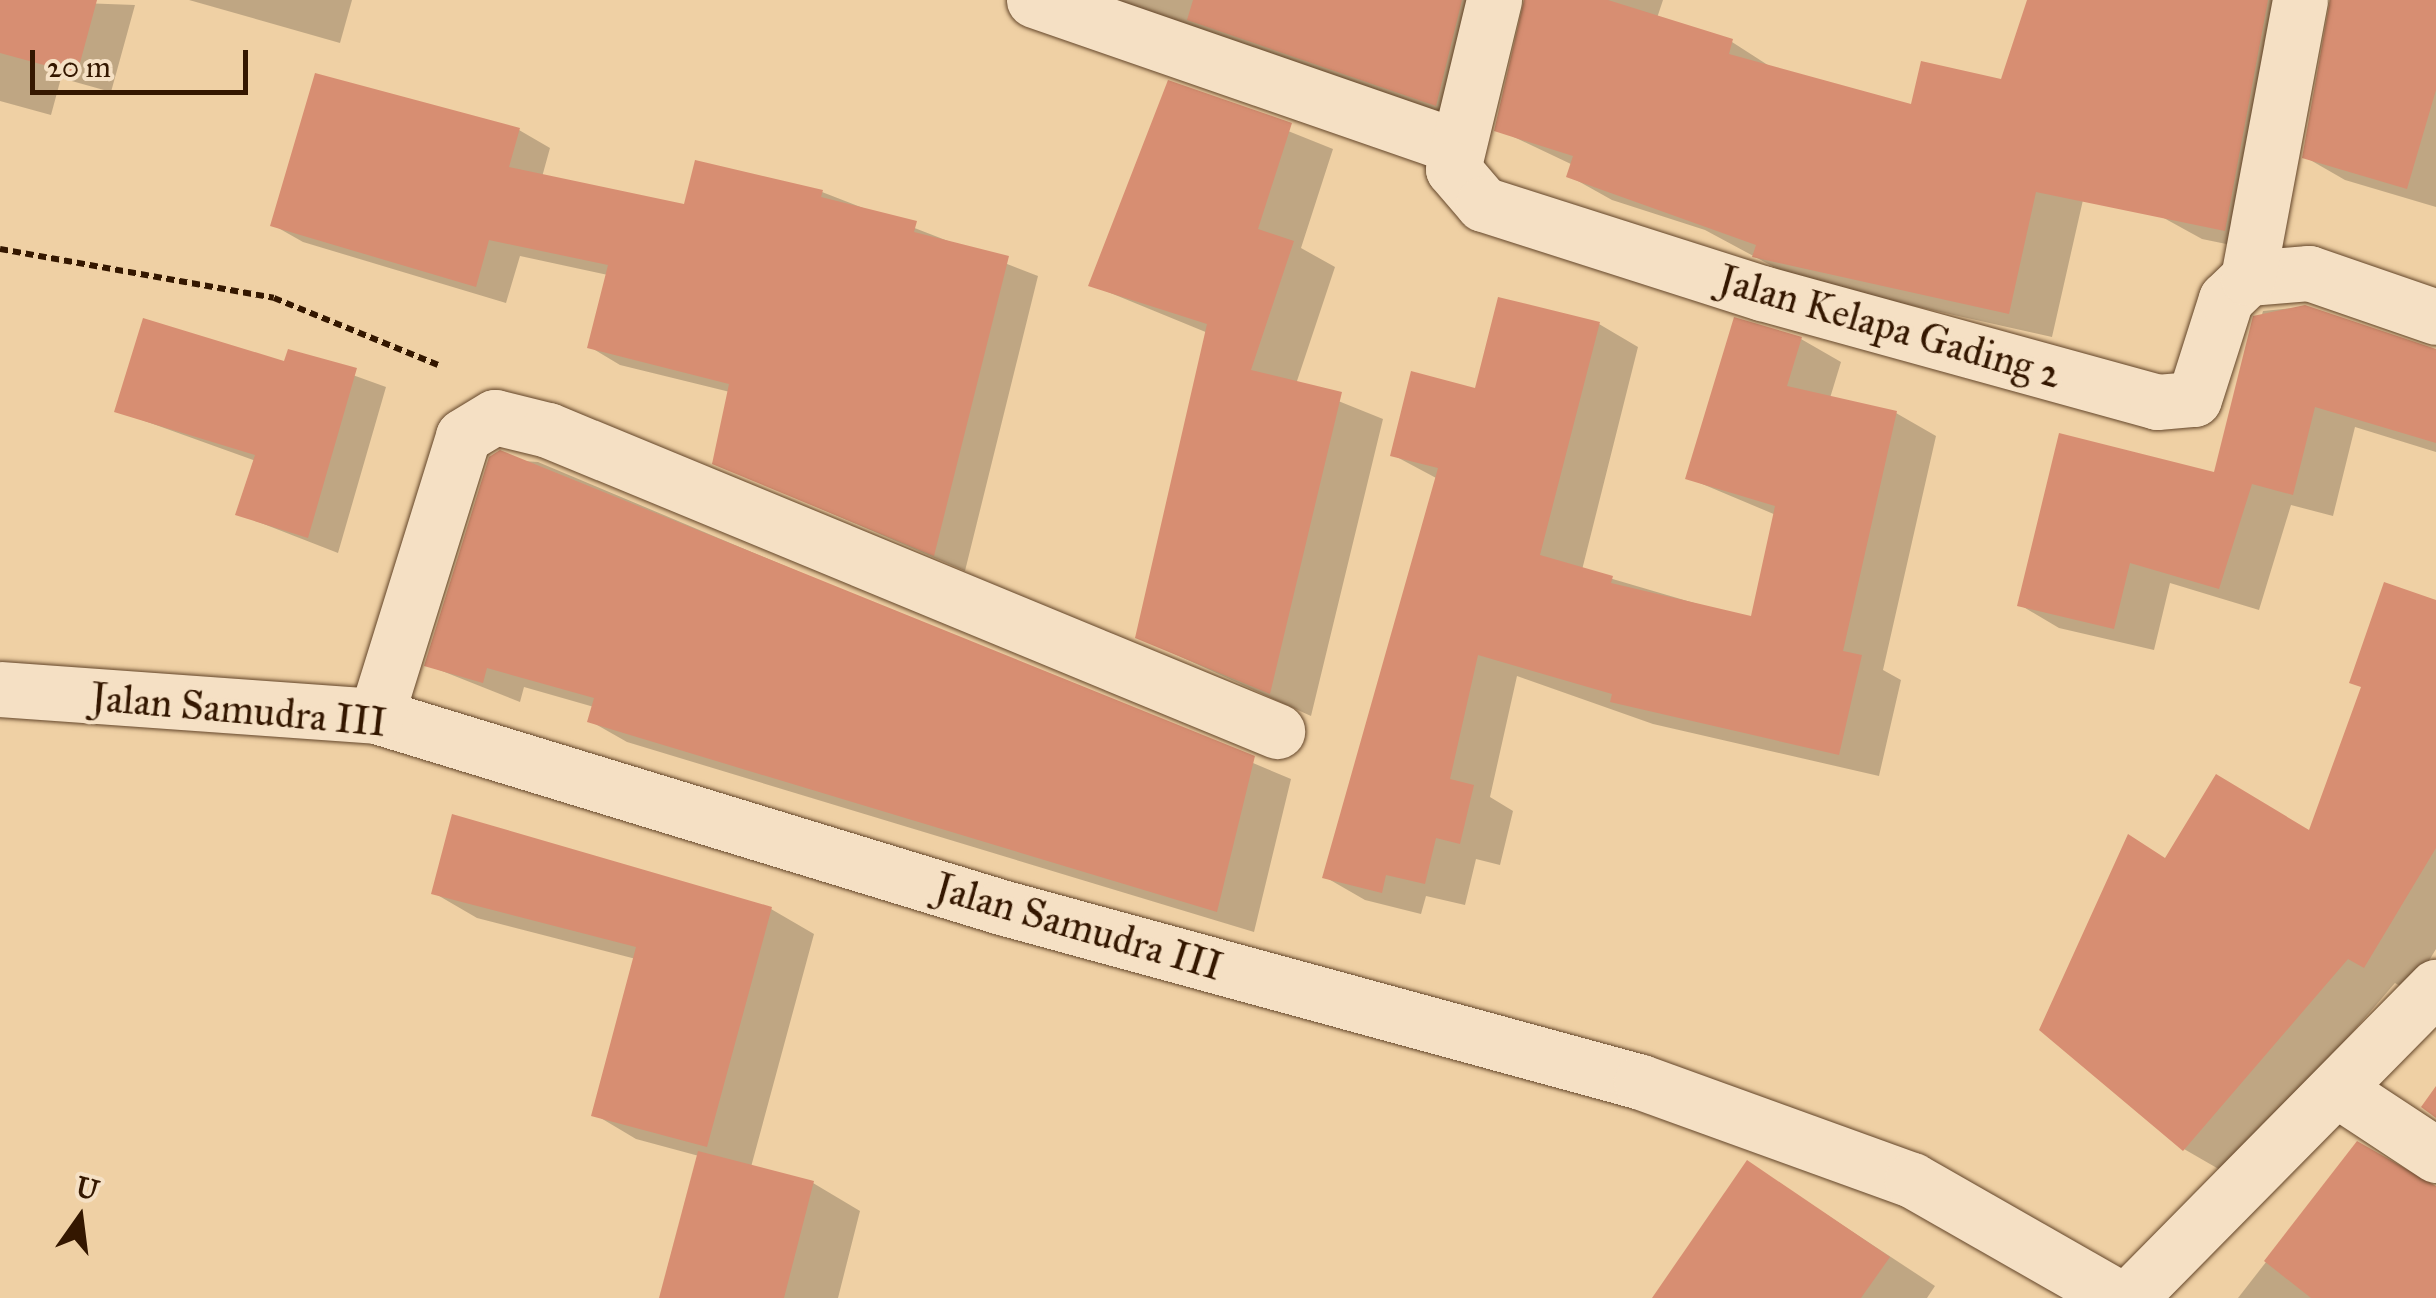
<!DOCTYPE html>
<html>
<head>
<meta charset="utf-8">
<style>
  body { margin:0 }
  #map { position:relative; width:2436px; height:1298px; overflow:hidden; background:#efd0a4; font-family:"IM FELL Great Primer",serif }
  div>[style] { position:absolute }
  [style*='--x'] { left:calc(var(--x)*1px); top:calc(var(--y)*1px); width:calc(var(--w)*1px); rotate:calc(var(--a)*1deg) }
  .shadow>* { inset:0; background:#0003 }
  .building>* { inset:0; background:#d78e72 }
  .path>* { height:6px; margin-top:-3px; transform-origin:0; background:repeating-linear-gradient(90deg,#341700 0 8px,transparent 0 13px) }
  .roads { filter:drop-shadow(0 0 2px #634529) drop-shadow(0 0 2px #634529) }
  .minor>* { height:55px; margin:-27.5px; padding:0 27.5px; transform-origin:27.5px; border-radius:27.5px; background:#f5e0c4 }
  span { translate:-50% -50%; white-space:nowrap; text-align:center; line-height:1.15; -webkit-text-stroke:8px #f5e0c4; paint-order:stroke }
  .street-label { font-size:40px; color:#341700 }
  .north { position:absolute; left:30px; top:1168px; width:100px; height:100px; -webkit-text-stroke:8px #f5e0c4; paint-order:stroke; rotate:14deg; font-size:28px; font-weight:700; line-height:40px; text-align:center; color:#341700 }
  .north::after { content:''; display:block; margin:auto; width:35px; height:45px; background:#341700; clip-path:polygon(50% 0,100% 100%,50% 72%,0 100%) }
  .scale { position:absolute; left:30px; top:50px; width:218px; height:45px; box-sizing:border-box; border:5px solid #341700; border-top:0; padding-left:12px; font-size:30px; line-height:35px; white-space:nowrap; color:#341700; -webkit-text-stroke:8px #f5e0c4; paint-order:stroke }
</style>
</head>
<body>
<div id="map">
  <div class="shadow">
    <i style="clip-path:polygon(0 0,135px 5px,111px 92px,61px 78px,51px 115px,0 101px)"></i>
    <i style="clip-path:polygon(189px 0,352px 0,340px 43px)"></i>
    <i style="clip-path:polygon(1107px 0,1522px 0,1506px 16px,1479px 129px)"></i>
    <i style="clip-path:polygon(1527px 0,1663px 0,1657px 18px,1732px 42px,1774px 69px,2090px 169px,2052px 337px,1798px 280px,1705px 230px,1612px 200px,1569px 176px,1573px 165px,1497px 129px)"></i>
    <i style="clip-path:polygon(2030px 0,2323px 0,2265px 252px,2202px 239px,2162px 217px)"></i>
    <i style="clip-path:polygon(2332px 0,2436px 0,2436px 207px,2345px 180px,2305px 157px)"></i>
    <i style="clip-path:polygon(1169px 83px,1333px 149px,1301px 248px,1335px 267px,1296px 384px,1383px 419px,1311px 716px,1137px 637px,1208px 333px,1091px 285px)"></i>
    <i style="clip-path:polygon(519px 130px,550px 148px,542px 177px,686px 207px,822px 192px,1038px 276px,965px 571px,715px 463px,730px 392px,620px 365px,590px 347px,608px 275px,520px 256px,506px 303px,303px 242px,273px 225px)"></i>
    <i style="clip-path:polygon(2305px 307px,2436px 351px,2436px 452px,2355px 427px,2333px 516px,2291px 505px,2259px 610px,2170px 583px,2154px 650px,2059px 628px,2020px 605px,2216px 475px,2263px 311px)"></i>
    <i style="clip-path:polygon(1599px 324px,1638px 347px,1582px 570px,1752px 620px,1776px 515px,1688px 478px,1801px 339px,1841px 362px,1830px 398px,1896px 413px,1936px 436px,1883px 670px,1901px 680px,1879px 776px,1653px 724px,1517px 676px,1490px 797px,1513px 811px,1500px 865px,1476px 859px,1465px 905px,1426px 896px,1421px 914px,1365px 900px,1325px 877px,1438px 479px,1393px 455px,1477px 391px)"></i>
    <i style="clip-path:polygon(289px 352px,386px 387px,338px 553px,238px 514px,256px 461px,117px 411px,286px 364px)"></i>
    <i style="clip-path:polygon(491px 459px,538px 462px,1291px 779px,1254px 932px,627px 742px,590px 721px,594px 707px,524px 687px,520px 702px,427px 665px)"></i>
    <i style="clip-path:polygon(2436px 602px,2436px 949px,2410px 992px,2395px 983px,2229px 1175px,2184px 1149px,2168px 859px,2311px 833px)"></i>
    <i style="clip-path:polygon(434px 893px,771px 909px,814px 934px,751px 1167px,813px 1183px,860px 1211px,838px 1298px,662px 1298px,699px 1156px,636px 1139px,594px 1114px,636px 959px,477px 918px)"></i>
    <i style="clip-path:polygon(2358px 1144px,2436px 1187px,2436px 1298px,2238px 1298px)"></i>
    <i style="clip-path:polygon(1748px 1163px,1935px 1286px,1927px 1298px,1655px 1298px)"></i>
  </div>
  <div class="building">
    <i style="clip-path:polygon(0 0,97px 0,77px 74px,0 53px)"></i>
    <i style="clip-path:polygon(1193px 0,1462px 0,1436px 106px,1187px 20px)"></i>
    <i style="clip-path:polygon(1524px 0,1608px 0,1733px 39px,1729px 54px,1911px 104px,1921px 61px,2001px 79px,2027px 0,2268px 0,2225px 231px,2036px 192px,2009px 314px,1752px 257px,1756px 245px,1566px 177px,1573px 156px,1494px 131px)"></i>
    <i style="clip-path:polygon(2330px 0,2436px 0,2436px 90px,2407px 189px,2302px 158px)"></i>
    <i style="clip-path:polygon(315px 73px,520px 128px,509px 167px,684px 204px,695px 160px,823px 190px,821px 197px,917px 221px,914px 232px,1009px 256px,934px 556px,712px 464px,729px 384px,587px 348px,608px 265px,489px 240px,476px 287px,270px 226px)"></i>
    <i style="clip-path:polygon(1168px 80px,1292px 123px,1258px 229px,1294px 241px,1251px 370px,1342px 392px,1270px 694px,1135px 638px,1207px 324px,1088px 286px)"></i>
    <i style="clip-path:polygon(1498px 297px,1600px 322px,1540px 555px,1613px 576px,1611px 583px,1751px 616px,1775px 506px,1685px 479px,1734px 317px,1802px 337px,1787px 386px,1897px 411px,1843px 651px,1862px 655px,1839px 755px,1610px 702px,1612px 694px,1478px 655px,1450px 779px,1474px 785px,1460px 844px,1436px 838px,1425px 884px,1386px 875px,1382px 893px,1322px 878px,1438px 468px,1390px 456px,1411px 371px,1475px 388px)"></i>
    <i style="clip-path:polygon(2305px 305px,2436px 349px,2436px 443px,2315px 407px,2293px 495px,2252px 484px,2219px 589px,2130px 563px,2114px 629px,2017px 606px,2059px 433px,2214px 472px,2253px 316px)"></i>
    <i style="clip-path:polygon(143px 318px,284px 361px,288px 349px,357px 368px,308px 538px,235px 515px,255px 455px,114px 412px)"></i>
    <i style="clip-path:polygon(500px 450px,1255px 756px,1217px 912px,587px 722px,594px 698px,487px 668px,483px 683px,424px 666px,489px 457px)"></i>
    <i style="clip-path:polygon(2384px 582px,2436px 600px,2436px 848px,2364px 968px,2348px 959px,2183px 1151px,2039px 1030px,2128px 834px,2165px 858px,2216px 774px,2309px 830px,2361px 687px,2349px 683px)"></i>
    <i style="clip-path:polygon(452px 814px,772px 907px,707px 1147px,591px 1116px,636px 947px,431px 894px)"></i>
    <i style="clip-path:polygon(2436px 1086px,2436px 1118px,2421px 1107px)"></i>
    <i style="clip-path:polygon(2357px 1141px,2436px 1186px,2436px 1298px,2311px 1298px,2264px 1261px)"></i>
    <i style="clip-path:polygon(698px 1151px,814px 1181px,784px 1298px,659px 1298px)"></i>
    <i style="clip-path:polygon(1747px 1160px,1890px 1257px,1861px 1298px,1652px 1298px)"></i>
  </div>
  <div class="path">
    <i style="--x:0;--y:249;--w:278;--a:10.1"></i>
    <i style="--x:274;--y:298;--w:177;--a:22.2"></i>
  </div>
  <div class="roads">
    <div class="minor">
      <i style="--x:1034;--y:0;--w:446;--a:19.1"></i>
      <i style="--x:1494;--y:0;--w:174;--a:103.6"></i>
      <i style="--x:1453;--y:169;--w:46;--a:49.4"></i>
      <i style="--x:1483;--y:204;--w:293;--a:17.7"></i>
      <i style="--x:1762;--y:293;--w:410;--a:15.4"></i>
      <i style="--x:2157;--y:402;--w:37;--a:-5"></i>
      <i style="--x:2194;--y:399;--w:105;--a:-72.3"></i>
      <i style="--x:2226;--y:299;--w:30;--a:-44"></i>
      <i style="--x:2248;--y:278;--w:61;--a:-4.7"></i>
      <i style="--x:2309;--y:273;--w:134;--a:19.1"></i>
      <i style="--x:2248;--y:278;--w:283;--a:-79.4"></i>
      <i style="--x:0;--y:689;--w:377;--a:4.1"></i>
      <i style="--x:376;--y:716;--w:654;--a:16.99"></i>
      <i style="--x:1001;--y:907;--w:663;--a:15.29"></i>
      <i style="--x:1641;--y:1082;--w:288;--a:19.9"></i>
      <i style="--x:1912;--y:1180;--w:238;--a:29.7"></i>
      <i style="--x:376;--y:716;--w:293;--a:-72.7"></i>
      <i style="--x:463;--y:436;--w:37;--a:-31"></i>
      <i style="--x:495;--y:417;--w:55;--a:13.8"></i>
      <i style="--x:548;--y:430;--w:789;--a:22.44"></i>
      <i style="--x:2336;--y:1089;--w:120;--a:33.4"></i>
      <i style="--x:2129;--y:1298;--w:437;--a:-45.4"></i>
    </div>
  </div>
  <div class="street-label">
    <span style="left:1890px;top:327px;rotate:16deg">Jalan Kelapa Gading 2</span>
    <span style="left:239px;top:710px;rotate:5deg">Jalan Samudra III</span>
    <span style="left:1079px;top:927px;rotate:16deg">Jalan Samudra III</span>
  </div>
  <div class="north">U</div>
  <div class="scale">20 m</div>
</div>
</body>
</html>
